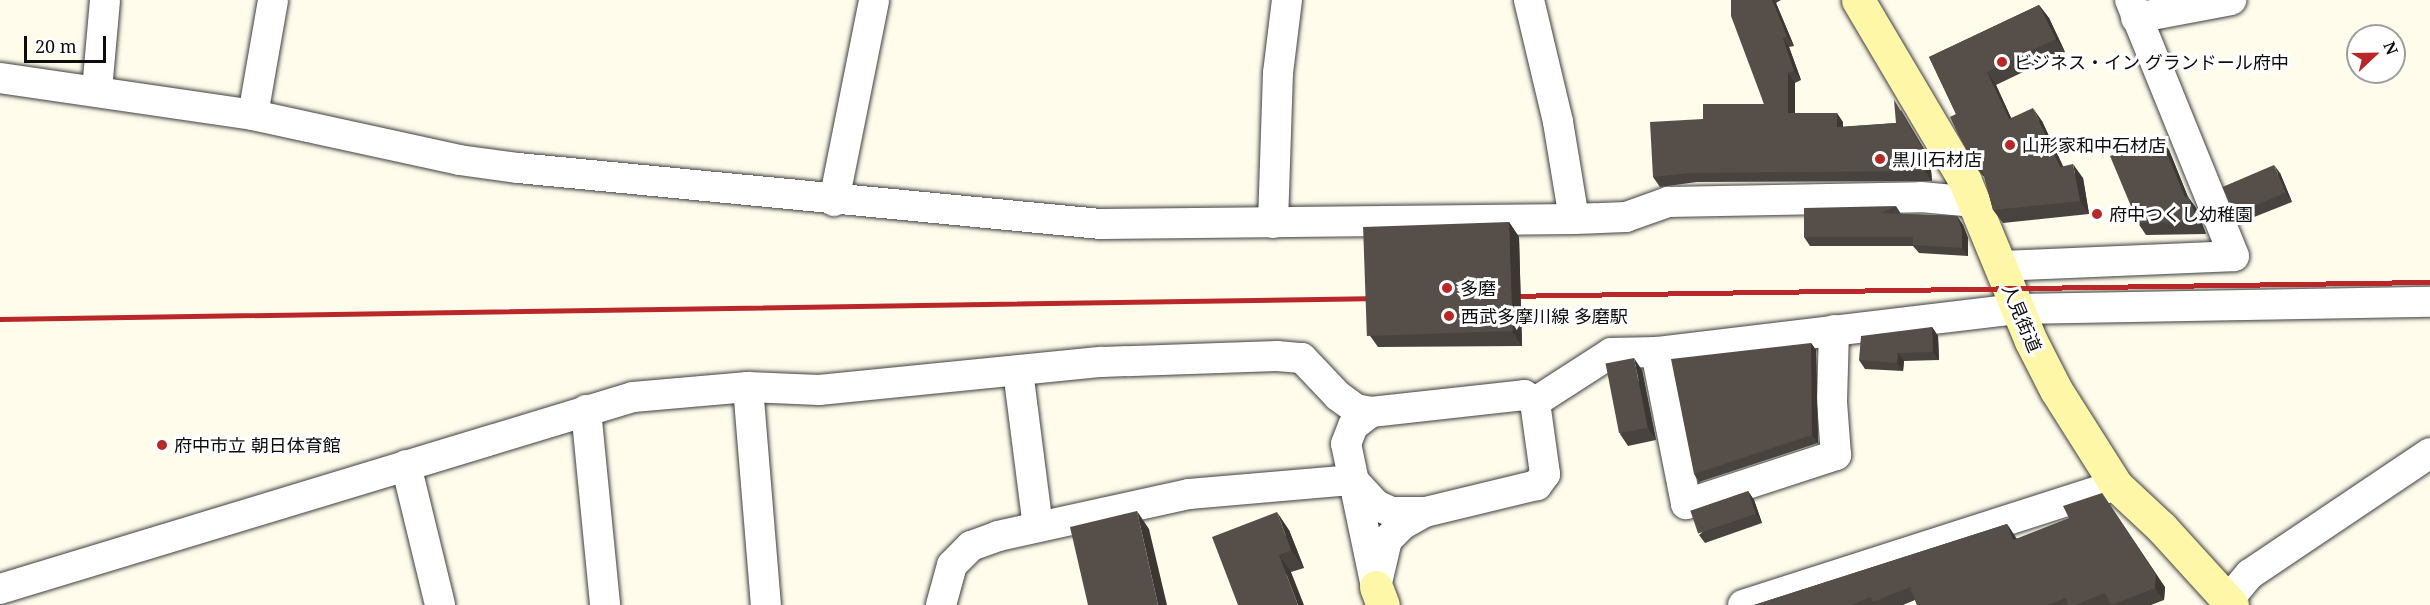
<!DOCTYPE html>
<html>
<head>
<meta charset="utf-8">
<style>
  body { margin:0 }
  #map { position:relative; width:2430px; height:605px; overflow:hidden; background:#fffcec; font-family:"Noto Serif","Noto Sans JP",serif }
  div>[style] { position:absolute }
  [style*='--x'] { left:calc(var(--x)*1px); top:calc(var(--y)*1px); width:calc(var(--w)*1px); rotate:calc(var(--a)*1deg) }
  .roads { filter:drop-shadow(0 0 2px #3f3f3f) drop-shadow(0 0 2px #3f3f3f) }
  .street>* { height:30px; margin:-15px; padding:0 15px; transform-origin:15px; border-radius:15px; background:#fff }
  .secondary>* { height:33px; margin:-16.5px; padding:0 16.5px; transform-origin:16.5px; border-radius:16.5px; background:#fef7a8 }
  .rail>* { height:4.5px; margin:-2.25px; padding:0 2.25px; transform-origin:2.25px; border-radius:2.25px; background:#ba2728 }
  .wall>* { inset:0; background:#49433f }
  .shaded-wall>* { inset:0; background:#3c3733 }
  .building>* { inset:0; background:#554e49; transform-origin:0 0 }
  .dots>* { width:16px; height:16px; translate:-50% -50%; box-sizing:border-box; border:3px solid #fff; border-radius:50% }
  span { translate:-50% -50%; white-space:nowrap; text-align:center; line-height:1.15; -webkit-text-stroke:6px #fff; paint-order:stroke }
  .poi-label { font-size:18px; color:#0c0c0c }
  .left { translate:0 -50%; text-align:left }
  .street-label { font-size:18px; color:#0c0c0c }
  .north { position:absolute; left:2346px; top:24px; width:60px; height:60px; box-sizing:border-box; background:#fff; border:2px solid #9e9e9e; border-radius:50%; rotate:68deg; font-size:16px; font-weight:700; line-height:24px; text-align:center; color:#0c0c0c }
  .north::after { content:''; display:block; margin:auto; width:21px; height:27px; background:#ba2728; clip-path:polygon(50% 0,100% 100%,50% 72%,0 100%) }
  .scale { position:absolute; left:24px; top:36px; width:82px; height:27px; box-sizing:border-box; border:3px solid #0c0c0c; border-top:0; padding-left:8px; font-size:18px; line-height:21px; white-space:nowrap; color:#0c0c0c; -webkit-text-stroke:4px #fff; paint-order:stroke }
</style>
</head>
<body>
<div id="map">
  <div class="roads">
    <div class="street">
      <i style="--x:1529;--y:0;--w:125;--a:76.6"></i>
      <i style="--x:1558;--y:122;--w:98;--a:80.6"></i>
      <i style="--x:2136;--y:18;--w:97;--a:-10.7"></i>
      <i style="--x:0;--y:78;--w:256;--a:8.3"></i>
      <i style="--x:253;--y:115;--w:211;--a:12.3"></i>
      <i style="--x:459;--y:160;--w:60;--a:7.7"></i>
      <i style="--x:518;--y:168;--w:586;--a:5.49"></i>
      <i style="--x:1101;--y:224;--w:473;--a:-0.6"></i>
      <i style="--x:1574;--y:219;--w:52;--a:-2.2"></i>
      <i style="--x:1626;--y:217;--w:45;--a:-19.7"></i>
      <i style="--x:1668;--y:202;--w:253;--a:-1.1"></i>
      <i style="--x:1921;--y:197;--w:54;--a:5.3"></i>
      <i style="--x:97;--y:90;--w:90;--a:-84.9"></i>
      <i style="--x:253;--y:115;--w:117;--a:-80.1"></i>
      <i style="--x:834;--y:201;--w:205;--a:-78.7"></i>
      <i style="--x:1273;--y:223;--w:150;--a:-88.1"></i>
      <i style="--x:1278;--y:73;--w:74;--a:-83"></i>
      <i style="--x:2000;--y:266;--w:234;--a:-2.4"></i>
      <i style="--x:2234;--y:256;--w:276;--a:-112.1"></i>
      <i style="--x:1656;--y:352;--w:155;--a:78.8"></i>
      <i style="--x:1686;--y:504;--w:158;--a:-18.1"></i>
      <i style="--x:1836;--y:455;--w:53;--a:-94.3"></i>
      <i style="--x:1832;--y:402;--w:72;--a:-88.4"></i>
      <i style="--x:1018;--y:371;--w:157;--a:82.7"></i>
      <i style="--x:748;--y:387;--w:219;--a:85.3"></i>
      <i style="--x:1524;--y:395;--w:13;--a:32"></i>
      <i style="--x:1535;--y:402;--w:73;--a:82.1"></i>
      <i style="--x:1545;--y:474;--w:14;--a:126"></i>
      <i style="--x:1537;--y:485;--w:115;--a:166.4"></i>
      <i style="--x:1425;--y:512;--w:25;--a:151"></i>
      <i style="--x:1403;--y:524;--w:23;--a:135"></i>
      <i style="--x:1387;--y:540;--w:48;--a:103.2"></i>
      <i style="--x:1376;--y:587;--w:146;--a:-101.8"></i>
      <i style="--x:1346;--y:444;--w:19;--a:-69"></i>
      <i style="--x:1353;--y:426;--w:23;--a:-38"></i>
      <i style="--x:1371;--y:412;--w:154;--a:-6.3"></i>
      <i style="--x:1535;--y:402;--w:90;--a:-32.8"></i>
      <i style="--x:1611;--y:353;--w:45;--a:-1.3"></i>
      <i style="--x:1656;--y:352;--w:365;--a:-6.8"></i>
      <i style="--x:2018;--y:309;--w:412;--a:-1"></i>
      <i style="--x:586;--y:410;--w:196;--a:84.4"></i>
      <i style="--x:406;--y:465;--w:144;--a:76.3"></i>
      <i style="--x:0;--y:589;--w:661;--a:-16.87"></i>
      <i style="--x:633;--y:397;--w:115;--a:-5"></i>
      <i style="--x:748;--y:387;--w:71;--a:2.4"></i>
      <i style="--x:819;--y:390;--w:284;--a:-5.7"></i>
      <i style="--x:1102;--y:362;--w:175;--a:-2"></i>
      <i style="--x:1277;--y:356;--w:25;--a:5"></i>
      <i style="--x:1302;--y:358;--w:52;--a:46.5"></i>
      <i style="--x:1338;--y:396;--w:22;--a:36"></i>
      <i style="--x:1356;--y:409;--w:15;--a:11"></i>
      <i style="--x:2228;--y:600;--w:34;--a:-50"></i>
      <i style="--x:2250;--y:574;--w:217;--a:-33.9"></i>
      <i style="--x:941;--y:605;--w:41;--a:-74.6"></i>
      <i style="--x:952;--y:565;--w:27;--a:-45"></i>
      <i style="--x:971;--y:546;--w:29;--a:-20"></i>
      <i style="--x:998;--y:536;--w:196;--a:-12.4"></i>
      <i style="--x:1189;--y:494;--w:165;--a:-4.9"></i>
      <i style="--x:1353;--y:480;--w:34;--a:47"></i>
      <i style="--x:1376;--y:505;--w:17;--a:24"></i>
      <i style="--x:1392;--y:512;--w:33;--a:0"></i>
      <i style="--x:1743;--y:605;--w:392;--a:-17.8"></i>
    </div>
    <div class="secondary">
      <i style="--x:1858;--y:0;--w:210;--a:59.4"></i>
      <i style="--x:1965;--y:181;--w:173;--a:67.6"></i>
      <i style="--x:2031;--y:341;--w:55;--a:63"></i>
      <i style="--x:2056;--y:390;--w:112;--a:57.7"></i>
      <i style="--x:2116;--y:485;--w:63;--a:43.1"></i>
      <i style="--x:2162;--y:528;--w:104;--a:47.7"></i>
      <i style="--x:1376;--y:587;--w:19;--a:69"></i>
    </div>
  </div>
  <div class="rail">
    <i style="--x:1503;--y:296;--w:927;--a:-0.87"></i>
    <i style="--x:0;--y:319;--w:1383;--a:-0.87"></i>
  </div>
  <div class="wall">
    <i style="clip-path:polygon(1731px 0,1781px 0,1776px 3px,1794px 46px,1789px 47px,1801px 80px,1795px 83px,1795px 113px,1843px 122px,1843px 127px,1896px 123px,1901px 110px,1930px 159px,1932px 181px,1697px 182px,1660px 187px,1653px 177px,1703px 119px,1764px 104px)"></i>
    <i style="clip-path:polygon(2039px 5px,2049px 18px,2065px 52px,1996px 85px,2011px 118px,2042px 121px,2063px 167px,2083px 178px,2089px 214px,2003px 223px,1993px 210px,1984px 176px,1983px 176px,1974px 163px,1956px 114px,1929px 57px)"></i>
    <i style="clip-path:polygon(2161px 139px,2169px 150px,2188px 197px,2196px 208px,2206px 234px,2146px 235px,2138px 223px)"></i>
    <i style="clip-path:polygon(2280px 173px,2292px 202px,2239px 223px,2233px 215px)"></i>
    <i style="clip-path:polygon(1896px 206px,1901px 214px,1957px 216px,1963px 225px,1968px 238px,1968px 256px,1919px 253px,1913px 246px,1810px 246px,1804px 237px)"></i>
    <i style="clip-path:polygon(1509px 222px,1519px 237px,1522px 346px,1378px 347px,1368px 333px)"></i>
    <i style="clip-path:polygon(1932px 327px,1938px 336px,1939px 360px,1904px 361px,1903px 371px,1865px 369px,1859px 360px)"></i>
    <i style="clip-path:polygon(1811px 343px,1816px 350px,1818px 443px,1699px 482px,1694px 474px)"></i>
    <i style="clip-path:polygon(1642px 370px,1656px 440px,1628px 446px,1620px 434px)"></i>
    <i style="clip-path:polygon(1748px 491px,1754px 500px,1762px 523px,1705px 543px,1699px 535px)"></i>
    <i style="clip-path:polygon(2007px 524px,2016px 538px,2165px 587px,2164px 600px,2151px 605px,1917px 605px,1915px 600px,1903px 605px,1754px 605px)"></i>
    <i style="clip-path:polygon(1289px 530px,1304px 568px,1291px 572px,1238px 605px)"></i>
  </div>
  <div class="shaded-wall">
    <i style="clip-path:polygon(1772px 0,1774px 0,1776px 3px,1794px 46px,1787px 36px)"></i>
    <i style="clip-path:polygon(2039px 5px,2049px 18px,2065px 52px,2056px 39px)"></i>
    <i style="clip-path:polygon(1783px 38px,1789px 47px,1801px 80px,1794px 71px)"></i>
    <i style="clip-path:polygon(1987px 72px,1996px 85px,2018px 133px,2009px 119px)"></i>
    <i style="clip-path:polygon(1788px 73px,1795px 83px,1795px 123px,1788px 113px)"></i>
    <i style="clip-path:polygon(1894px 100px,1930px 159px,1932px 181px,1925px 171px)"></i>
    <i style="clip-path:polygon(2033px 108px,2042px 121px,2070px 181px,2060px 167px)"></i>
    <i style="clip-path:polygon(1837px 113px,1843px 122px,1843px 137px,1837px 127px)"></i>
    <i style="clip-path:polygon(2161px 139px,2169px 150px,2188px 197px,2196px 208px,2206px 234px,2198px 222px,2185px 197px)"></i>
    <i style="clip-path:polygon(2073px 164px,2083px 178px,2089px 214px,2080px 201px)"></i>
    <i style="clip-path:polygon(2274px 165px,2280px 173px,2292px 202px,2286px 193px)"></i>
    <i style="clip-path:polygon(1957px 216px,1963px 225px,1968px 238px,1968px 256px,1962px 248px)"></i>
    <i style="clip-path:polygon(1509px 222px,1519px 237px,1522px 346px,1512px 331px)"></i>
    <i style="clip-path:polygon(1932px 327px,1938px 336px,1939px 360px,1933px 352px)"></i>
    <i style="clip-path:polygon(1811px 343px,1816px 350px,1818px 443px,1812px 435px)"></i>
    <i style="clip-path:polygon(1898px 353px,1904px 361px,1903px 371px,1897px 363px)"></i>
    <i style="clip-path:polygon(1634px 358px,1642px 370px,1656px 440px,1648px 428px)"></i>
    <i style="clip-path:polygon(1748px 491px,1754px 500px,1762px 523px,1756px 514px)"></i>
    <i style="clip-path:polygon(2102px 493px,2165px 587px,2164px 600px,2155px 588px)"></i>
    <i style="clip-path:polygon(1137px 511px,1149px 529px,1167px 605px,1158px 605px)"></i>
    <i style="clip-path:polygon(1277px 512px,1289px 530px,1304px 568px,1291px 550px)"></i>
    <i style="clip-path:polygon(2007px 524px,2015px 536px,2021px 552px,2013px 540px)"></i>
    <i style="clip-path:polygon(1279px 555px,1291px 572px,1304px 605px,1298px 605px)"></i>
  </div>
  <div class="building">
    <i style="clip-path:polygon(1731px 0,1772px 0,1787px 36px,1783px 38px,1794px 71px,1788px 73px,1788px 113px,1837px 113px,1837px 127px,1896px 123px,1894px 100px,1923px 149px,1925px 171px,1690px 173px,1653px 177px,1650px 122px,1703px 119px,1703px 104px,1764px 104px,1731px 16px)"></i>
    <i style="clip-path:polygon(2039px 5px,2056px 39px,1987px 72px,2009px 119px,2033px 108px,2060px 167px,2073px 164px,2080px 201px,1993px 210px,1980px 160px,1974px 163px,1958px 134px,1950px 117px,1956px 114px,1929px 57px)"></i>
    <i style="clip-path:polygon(2161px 139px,2185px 197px,2188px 196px,2198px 222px,2138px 223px,2110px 156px)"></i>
    <i style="left:2274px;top:165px;width:30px;height:56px;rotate:67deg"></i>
    <i style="clip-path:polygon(1896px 206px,1881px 213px,1957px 216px,1962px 230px,1962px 248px,1913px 245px,1913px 237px,1804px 237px,1804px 208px)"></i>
    <i style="left:1509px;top:222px;width:109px;height:146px;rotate:88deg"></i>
    <i style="clip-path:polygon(1932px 327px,1933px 352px,1898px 353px,1897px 363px,1859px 360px,1861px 336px)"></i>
    <i style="clip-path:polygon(1811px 343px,1812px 435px,1694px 474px,1671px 359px)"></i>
    <i style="left:1634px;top:358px;width:71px;height:29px;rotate:79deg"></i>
    <i style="left:1748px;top:491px;width:24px;height:61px;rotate:71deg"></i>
    <i style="clip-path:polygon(2102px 493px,2156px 575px,2155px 588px,2111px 605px,2105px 593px,2075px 605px,2068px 605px,2066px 598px,2047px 605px,1917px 605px,1910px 587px,1873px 602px,1871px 597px,1851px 605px,1754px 605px,2007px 524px,2013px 540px,2069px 518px,2063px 506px)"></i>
    <i style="clip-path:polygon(1137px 511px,1158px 605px,1088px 605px,1070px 527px)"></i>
    <i style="clip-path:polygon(1277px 512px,1291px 550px,1279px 555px,1298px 605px,1238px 605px,1212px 537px)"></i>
  </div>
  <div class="dots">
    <i style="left:2002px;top:62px;background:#ba2728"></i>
    <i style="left:2010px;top:145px;background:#ba2728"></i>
    <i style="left:1880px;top:159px;background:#ba2728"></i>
    <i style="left:2097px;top:214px;background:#ba2728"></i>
    <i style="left:1447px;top:288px;background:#ba2728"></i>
    <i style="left:1449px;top:316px;background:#ba2728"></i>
    <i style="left:162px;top:445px;background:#ba2728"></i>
  </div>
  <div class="poi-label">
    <span class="left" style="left:2014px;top:62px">ビジネス・イン グランドール府中</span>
    <span class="left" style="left:2022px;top:145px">山形家和中石材店</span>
    <span class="left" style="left:1892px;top:159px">黒川石材店</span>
    <span class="left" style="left:2109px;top:214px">府中つくし幼稚園</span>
    <span class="left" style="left:1460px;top:288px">多磨</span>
    <span class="left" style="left:1461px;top:316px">西武多摩川線 多磨駅</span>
    <span class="left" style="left:174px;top:445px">府中市立 朝日体育館</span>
  </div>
  <div class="street-label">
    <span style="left:2022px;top:318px;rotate:67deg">人見街道</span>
  </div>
  <div class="north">N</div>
  <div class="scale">20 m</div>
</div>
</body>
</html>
